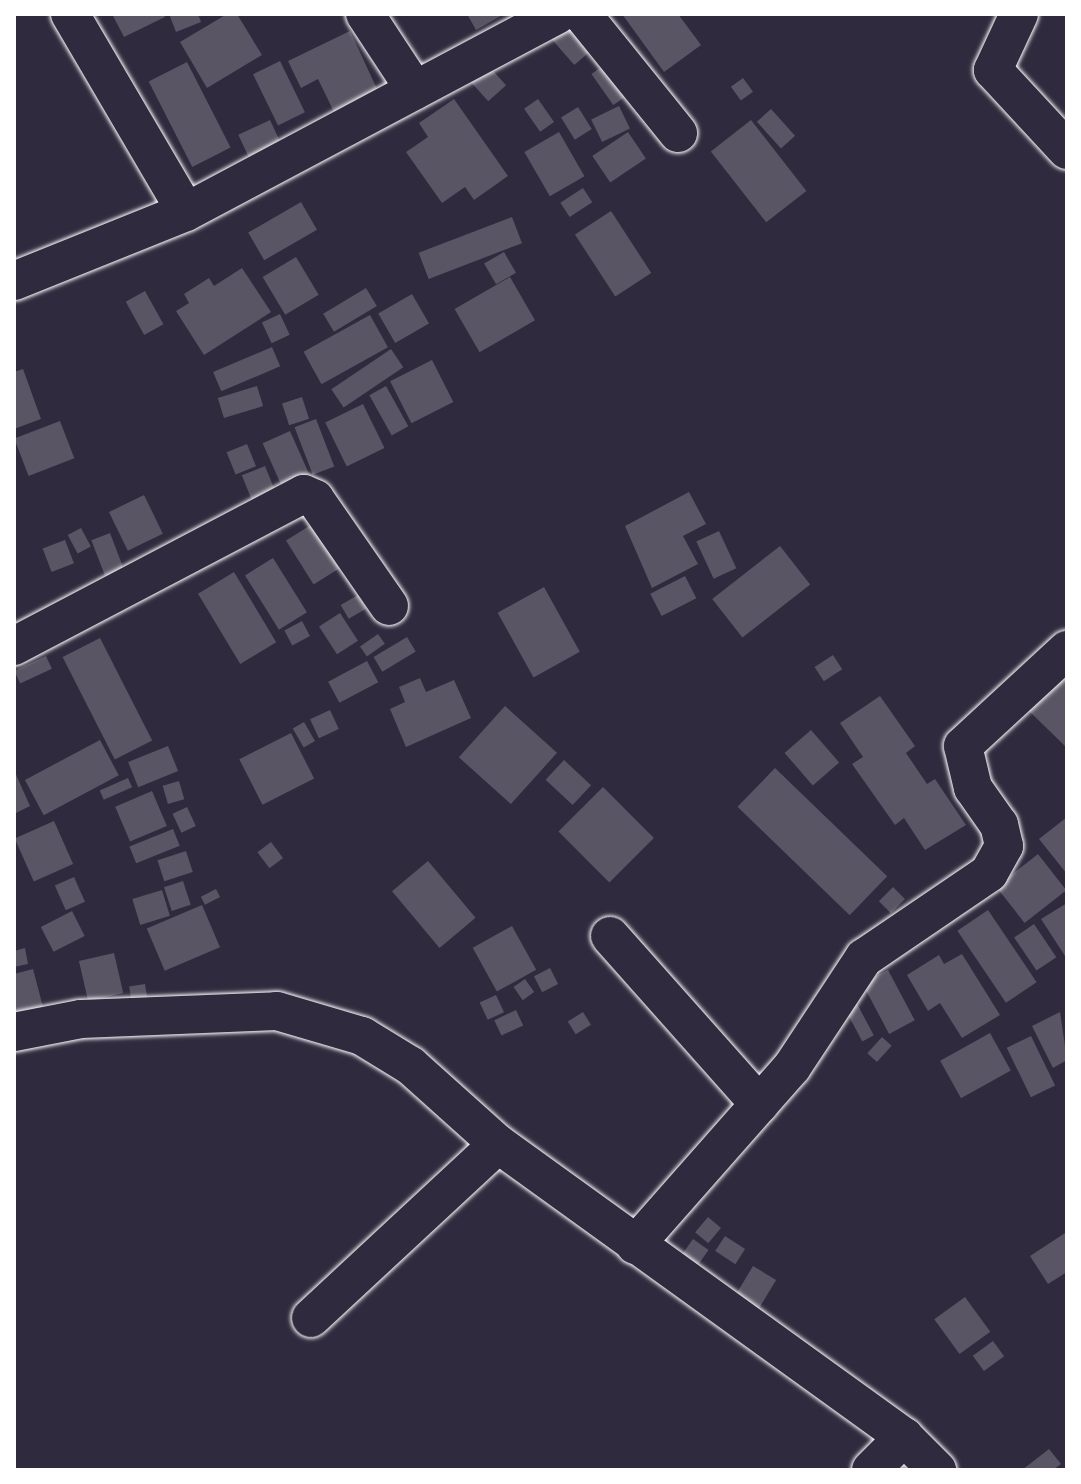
<!DOCTYPE html>
<html>
<head>
<meta charset="utf-8">
<style>
  body { margin:0 }
  #map { position:relative; width:1081px; height:1484px; overflow:hidden; background:#2f2a3d; font-family:Itim,sans-serif }
  div>[style] { position:absolute }
  [style*='--x'] { left:calc(var(--x)*1px); top:calc(var(--y)*1px); width:calc(var(--w)*1px); rotate:calc(var(--a)*1deg) }
  .building>* { inset:0; background:#595564; transform-origin:0 0 }
  .roads { filter:drop-shadow(0 0 2px #fff) drop-shadow(0 0 2px #fff) }
  .street>* { height:38px; margin:-19px; padding:0 19px; transform-origin:19px; border-radius:19px; background:#2f2a3d }
  span { translate:-50% -50%; white-space:nowrap; text-align:center; line-height:1.15; -webkit-text-stroke:6px #2f2a3d; paint-order:stroke }
  .frame { position:absolute; inset:0; border:16px solid #fff; pointer-events:none }
</style>
</head>
<body>
<div id="map">
  <div class="building">
    <i style="clip-path:polygon(112px 14px,163px 14px,165px 17px,124px 37px)"></i>
    <i style="clip-path:polygon(169px 14px,198px 14px,201px 22px,176px 32px)"></i>
    <i style="clip-path:polygon(227px 14px,237px 14px,262px 55px,207px 88px,180px 42px)"></i>
    <i style="clip-path:polygon(467px 14px,504px 14px,476px 30px)"></i>
    <i style="left:563px;top:14px;width:46px;height:25px;rotate:49deg"></i>
    <i style="clip-path:polygon(622px 14px,678px 14px,701px 45px,664px 72px)"></i>
    <i style="clip-path:polygon(350px 31px,378px 91px,334px 112px,318px 79px,301px 88px,288px 61px)"></i>
    <i style="left:280px;top:61px;width:57px;height:30px;rotate:64deg"></i>
    <i style="left:187px;top:62px;width:96px;height:43px;rotate:63deg"></i>
    <i style="left:486px;top:63px;width:30px;height:24px;rotate:48deg"></i>
    <i style="left:607px;top:63px;width:38px;height:19px;rotate:55deg"></i>
    <i style="left:743px;top:78px;width:17px;height:15px;rotate:54deg"></i>
    <i style="clip-path:polygon(454px 99px,508px 176px,474px 200px,465px 187px,442px 203px,406px 152px,428px 137px,419px 123px)"></i>
    <i style="left:538px;top:99px;width:28px;height:17px;rotate:55deg"></i>
    <i style="left:619px;top:106px;width:25px;height:31px;rotate:64deg"></i>
    <i style="left:578px;top:107px;width:26px;height:20px;rotate:58deg"></i>
    <i style="left:771px;top:109px;width:36px;height:19px;rotate:48deg"></i>
    <i style="left:270px;top:120px;width:26px;height:35px;rotate:65deg"></i>
    <i style="left:751px;top:120px;width:90px;height:51px;rotate:52deg"></i>
    <i style="left:559px;top:132px;width:51px;height:40px;rotate:60deg"></i>
    <i style="left:628px;top:132px;width:32px;height:43px;rotate:56deg"></i>
    <i style="left:583px;top:188px;width:17px;height:27px;rotate:57deg"></i>
    <i style="left:301px;top:202px;width:32px;height:61px;rotate:60deg"></i>
    <i style="left:611px;top:211px;width:74px;height:43px;rotate:57deg"></i>
    <i style="left:512px;top:217px;width:28px;height:100px;rotate:69deg"></i>
    <i style="left:504px;top:252px;width:24px;height:23px;rotate:60deg"></i>
    <i style="left:296px;top:257px;width:44px;height:39px;rotate:59deg"></i>
    <i style="clip-path:polygon(242px 268px,271px 312px,204px 355px,176px 311px,189px 303px,184px 294px,209px 278px,214px 286px)"></i>
    <i style="left:510px;top:277px;width:50px;height:64px;rotate:60deg"></i>
    <i style="left:366px;top:288px;width:21px;height:50px;rotate:59deg"></i>
    <i style="left:145px;top:291px;width:38px;height:22px;rotate:61deg"></i>
    <i style="left:412px;top:294px;width:34px;height:39px;rotate:60deg"></i>
    <i style="left:280px;top:314px;width:23px;height:20px;rotate:65deg"></i>
    <i style="left:370px;top:315px;width:37px;height:76px;rotate:61deg"></i>
    <i style="left:272px;top:347px;width:21px;height:64px;rotate:67deg"></i>
    <i style="left:391px;top:349px;width:22px;height:72px;rotate:56deg"></i>
    <i style="left:432px;top:360px;width:47px;height:47px;rotate:63deg"></i>
    <i style="clip-path:polygon(23px 369px,41px 419px,14px 429px,14px 372px)"></i>
    <i style="left:257px;top:386px;width:21px;height:41px;rotate:73deg"></i>
    <i style="left:386px;top:386px;width:46px;height:19px;rotate:61deg"></i>
    <i style="left:302px;top:397px;width:23px;height:21px;rotate:72deg"></i>
    <i style="left:363px;top:404px;width:49px;height:42px;rotate:64deg"></i>
    <i style="left:316px;top:419px;width:51px;height:23px;rotate:69deg"></i>
    <i style="left:60px;top:421px;width:40px;height:49px;rotate:69deg"></i>
    <i style="left:290px;top:431px;width:59px;height:30px;rotate:66deg"></i>
    <i style="left:247px;top:444px;width:24px;height:22px;rotate:68deg"></i>
    <i style="left:265px;top:466px;width:40px;height:25px;rotate:68deg"></i>
    <i style="clip-path:polygon(689px 492px,706px 524px,683px 536px,698px 564px,652px 588px,625px 526px)"></i>
    <i style="left:144px;top:495px;width:43px;height:39px;rotate:64deg"></i>
    <i style="left:314px;top:523px;width:52px;height:33px;rotate:58deg"></i>
    <i style="left:81px;top:528px;width:21px;height:15px;rotate:62deg"></i>
    <i style="left:719px;top:531px;width:41px;height:25px;rotate:65deg"></i>
    <i style="left:110px;top:533px;width:39px;height:20px;rotate:69deg"></i>
    <i style="left:65px;top:540px;width:25px;height:24px;rotate:69deg"></i>
    <i style="left:780px;top:546px;width:49px;height:86px;rotate:52deg"></i>
    <i style="left:273px;top:558px;width:64px;height:33px;rotate:58deg"></i>
    <i style="left:234px;top:572px;width:82px;height:42px;rotate:59deg"></i>
    <i style="left:685px;top:576px;width:25px;height:39px;rotate:63deg"></i>
    <i style="left:544px;top:587px;width:74px;height:53px;rotate:61deg"></i>
    <i style="left:358px;top:595px;width:16px;height:20px;rotate:60deg"></i>
    <i style="left:340px;top:613px;width:33px;height:25px;rotate:57deg"></i>
    <i style="left:302px;top:621px;width:17px;height:20px;rotate:62deg"></i>
    <i style="left:378px;top:634px;width:12px;height:22px;rotate:55deg"></i>
    <i style="left:407px;top:637px;width:17px;height:39px;rotate:59deg"></i>
    <i style="left:100px;top:638px;width:115px;height:42px;rotate:63deg"></i>
    <i style="left:833px;top:655px;width:17px;height:22px;rotate:57deg"></i>
    <i style="left:46px;top:656px;width:14px;height:35px;rotate:65deg"></i>
    <i style="left:367px;top:661px;width:24px;height:44px;rotate:62deg"></i>
    <i style="clip-path:polygon(1067px 665px,1067px 748px,1026px 708px)"></i>
    <i style="clip-path:polygon(420px 678px,426px 692px,454px 680px,471px 718px,406px 747px,390px 709px,405px 702px,399px 687px)"></i>
    <i style="clip-path:polygon(880px 696px,915px 746px,906px 753px,927px 784px,935px 779px,966px 825px,925px 850px,904px 818px,895px 825px,852px 764px,863px 757px,840px 723px)"></i>
    <i style="left:505px;top:706px;width:70px;height:69px;rotate:42deg"></i>
    <i style="left:330px;top:710px;width:21px;height:22px;rotate:65deg"></i>
    <i style="left:304px;top:722px;width:22px;height:13px;rotate:60deg"></i>
    <i style="left:811px;top:730px;width:43px;height:35px;rotate:49deg"></i>
    <i style="left:291px;top:733px;width:51px;height:58px;rotate:63deg"></i>
    <i style="left:100px;top:740px;width:40px;height:85px;rotate:62deg"></i>
    <i style="left:168px;top:746px;width:27px;height:43px;rotate:68deg"></i>
    <i style="left:564px;top:760px;width:37px;height:27px;rotate:43deg"></i>
    <i style="left:775px;top:768px;width:156px;height:54px;rotate:44deg"></i>
    <i style="clip-path:polygon(14px 770px,30px 806px,14px 814px)"></i>
    <i style="left:128px;top:778px;width:10px;height:31px;rotate:66deg"></i>
    <i style="left:179px;top:781px;width:19px;height:17px;rotate:74deg"></i>
    <i style="left:603px;top:787px;width:72px;height:63px;rotate:45deg"></i>
    <i style="left:152px;top:791px;width:38px;height:40px;rotate:67deg"></i>
    <i style="left:187px;top:807px;width:21px;height:16px;rotate:65deg"></i>
    <i style="clip-path:polygon(1067px 817px,1067px 874px,1039px 839px)"></i>
    <i style="left:54px;top:821px;width:47px;height:43px;rotate:66deg"></i>
    <i style="left:173px;top:829px;width:18px;height:47px;rotate:68deg"></i>
    <i style="left:271px;top:842px;width:20px;height:17px;rotate:53deg"></i>
    <i style="left:186px;top:851px;width:22px;height:30px;rotate:72deg"></i>
    <i style="left:1038px;top:854px;width:46px;height:53px;rotate:52deg"></i>
    <i style="left:428px;top:861px;width:74px;height:47px;rotate:50deg"></i>
    <i style="left:74px;top:877px;width:27px;height:21px;rotate:66deg"></i>
    <i style="left:183px;top:881px;width:25px;height:20px;rotate:72deg"></i>
    <i style="left:893px;top:887px;width:17px;height:20px;rotate:45deg"></i>
    <i style="left:216px;top:889px;width:9px;height:17px;rotate:63deg"></i>
    <i style="left:162px;top:890px;width:27px;height:31px;rotate:73deg"></i>
    <i style="clip-path:polygon(1067px 903px,1067px 959px,1041px 919px)"></i>
    <i style="left:202px;top:905px;width:46px;height:60px;rotate:67deg"></i>
    <i style="left:988px;top:910px;width:87px;height:37px;rotate:56deg"></i>
    <i style="left:72px;top:911px;width:28px;height:35px;rotate:63deg"></i>
    <i style="left:1034px;top:924px;width:40px;height:24px;rotate:56deg"></i>
    <i style="left:512px;top:926px;width:50px;height:45px;rotate:61deg"></i>
    <i style="clip-path:polygon(25px 948px,28px 964px,14px 967px,14px 951px)"></i>
    <i style="left:114px;top:953px;width:41px;height:36px;rotate:77deg"></i>
    <i style="clip-path:polygon(962px 954px,1000px 1015px,962px 1038px,940px 1003px,928px 1011px,907px 975px,939px 955px,944px 964px)"></i>
    <i style="left:550px;top:968px;width:18px;height:18px;rotate:63deg"></i>
    <i style="clip-path:polygon(33px 969px,43px 1007px,14px 1014px,14px 974px)"></i>
    <i style="left:888px;top:970px;width:57px;height:29px;rotate:62deg"></i>
    <i style="left:525px;top:979px;width:16px;height:14px;rotate:55deg"></i>
    <i style="left:145px;top:984px;width:24px;height:16px;rotate:81deg"></i>
    <i style="left:496px;top:995px;width:19px;height:18px;rotate:65deg"></i>
    <i style="left:855px;top:1000px;width:40px;height:13px;rotate:62deg"></i>
    <i style="left:516px;top:1010px;width:17px;height:24px;rotate:65deg"></i>
    <i style="left:583px;top:1012px;width:15px;height:18px;rotate:58deg"></i>
    <i style="clip-path:polygon(1060px 1012px,1067px 1060px,1053px 1068px,1032px 1026px)"></i>
    <i style="left:990px;top:1033px;width:43px;height:57px;rotate:61deg"></i>
    <i style="left:1031px;top:1036px;width:55px;height:27px;rotate:64deg"></i>
    <i style="left:882px;top:1037px;width:13px;height:22px;rotate:42deg"></i>
    <i style="left:708px;top:1217px;width:17px;height:20px;rotate:40deg"></i>
    <i style="clip-path:polygon(1065px 1233px,1067px 1272px,1048px 1284px,1030px 1256px)"></i>
    <i style="left:725px;top:1236px;width:24px;height:18px;rotate:33deg"></i>
    <i style="left:693px;top:1239px;width:19px;height:23px;rotate:35deg"></i>
    <i style="left:753px;top:1266px;width:27px;height:42px;rotate:31deg"></i>
    <i style="left:965px;top:1297px;width:43px;height:38px;rotate:54deg"></i>
    <i style="left:993px;top:1341px;width:19px;height:25px;rotate:54deg"></i>
    <i style="clip-path:polygon(1049px 1449px,1061px 1464px,1053px 1470px,1022px 1470px)"></i>
  </div>
  <div class="roads">
    <div class="street">
      <i style="--x:70;--y:14;--w:229;--a:59.6"></i>
      <i style="--x:365;--y:14;--w:91;--a:56.7"></i>
      <i style="--x:582;--y:14;--w:153;--a:51.1"></i>
      <i style="--x:1019;--y:14;--w:62;--a:114.9"></i>
      <i style="--x:993;--y:70;--w:109;--a:47.2"></i>
      <i style="--x:14;--y:281;--w:185;--a:-21.9"></i>
      <i style="--x:186;--y:212;--w:421;--a:-28"></i>
      <i style="--x:14;--y:646;--w:327;--a:-27.7"></i>
      <i style="--x:304;--y:494;--w:12;--a:24"></i>
      <i style="--x:315;--y:499;--w:130;--a:55.3"></i>
      <i style="--x:610;--y:936;--w:225;--a:48.4"></i>
      <i style="--x:14;--y:1032;--w:68;--a:-11"></i>
      <i style="--x:81;--y:1019;--w:196;--a:-2.3"></i>
      <i style="--x:277;--y:1011;--w:89;--a:16.4"></i>
      <i style="--x:362;--y:1036;--w:57;--a:31.5"></i>
      <i style="--x:411;--y:1066;--w:117;--a:41.9"></i>
      <i style="--x:498;--y:1144;--w:501;--a:35.82"></i>
      <i style="--x:904;--y:1437;--w:47;--a:45"></i>
      <i style="--x:635;--y:1245;--w:237;--a:-48.6"></i>
      <i style="--x:792;--y:1067;--w:131;--a:-56.6"></i>
      <i style="--x:864;--y:958;--w:151;--a:-34.2"></i>
      <i style="--x:989;--y:873;--w:31;--a:-61"></i>
      <i style="--x:1004;--y:846;--w:22;--a:-103"></i>
      <i style="--x:999;--y:825;--w:45;--a:-125.1"></i>
      <i style="--x:973;--y:788;--w:43;--a:-103.4"></i>
      <i style="--x:963;--y:746;--w:142;--a:-42.7"></i>
      <i style="--x:311;--y:1318;--w:255;--a:-42.9"></i>
      <i style="--x:871;--y:1470;--w:47;--a:-45"></i>
    </div>
  </div>
  <div class="frame"></div>
</div>
</body>
</html>
